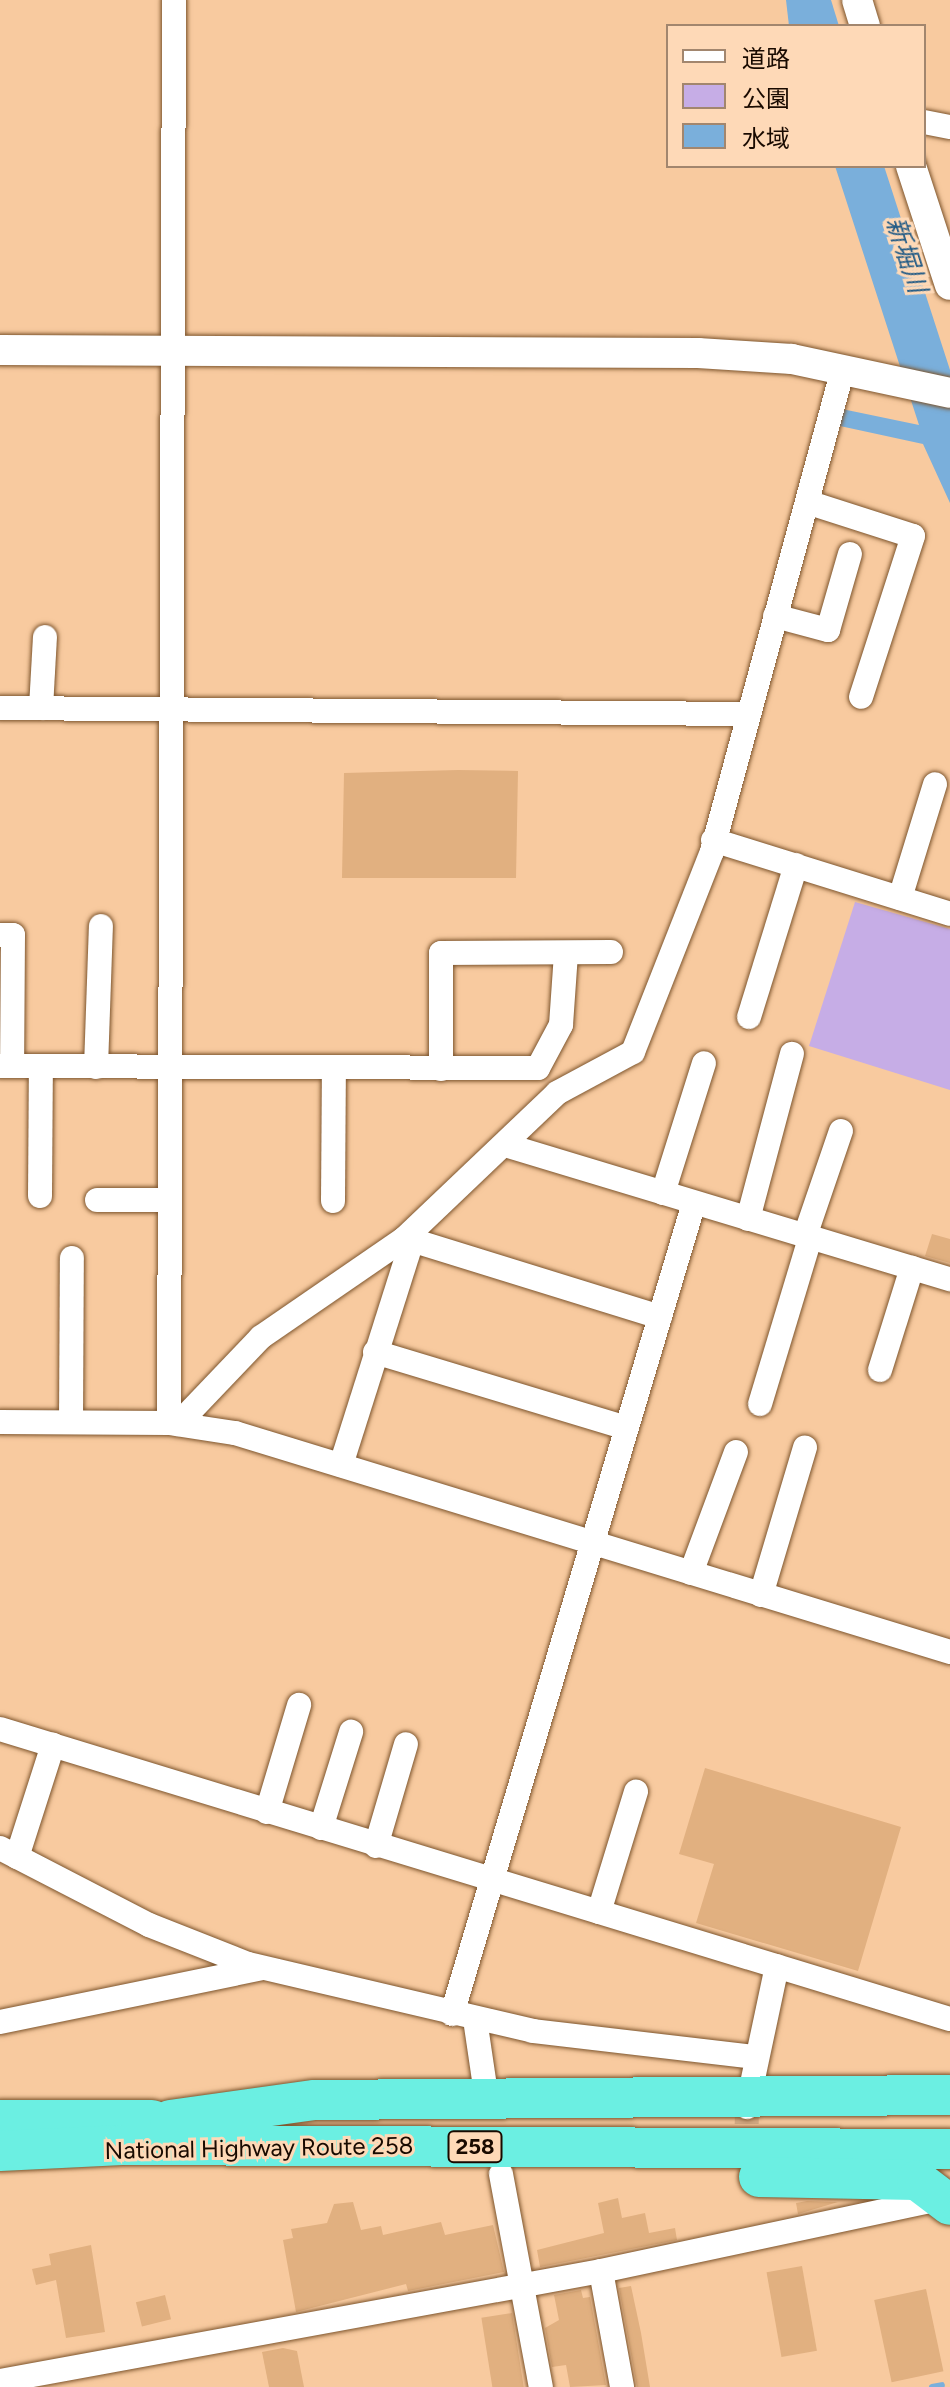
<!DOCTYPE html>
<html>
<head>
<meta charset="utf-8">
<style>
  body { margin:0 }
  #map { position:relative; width:950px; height:2387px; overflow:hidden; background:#f8ca9f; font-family:Figtree,"Noto Sans JP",sans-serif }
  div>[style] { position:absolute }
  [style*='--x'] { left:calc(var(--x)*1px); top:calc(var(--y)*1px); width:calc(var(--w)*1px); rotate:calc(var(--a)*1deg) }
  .green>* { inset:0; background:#c6ade6 }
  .water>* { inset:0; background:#7aafdb }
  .stream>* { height:6px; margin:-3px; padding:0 3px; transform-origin:3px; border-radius:3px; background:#7aafdb }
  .building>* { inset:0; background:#e1b080; transform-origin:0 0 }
  .minor-tunnel>* { height:24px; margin-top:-12px; transform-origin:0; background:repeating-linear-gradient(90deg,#d7ad87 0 24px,transparent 0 36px) }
  .roads { filter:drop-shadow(0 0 2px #7d552d) drop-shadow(0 0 2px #7d552d) }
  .minor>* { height:24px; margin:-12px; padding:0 12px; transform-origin:12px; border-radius:12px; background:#fff }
  .tertiary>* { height:30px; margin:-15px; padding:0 15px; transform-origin:15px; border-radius:15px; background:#fff }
  .trunk>* { height:40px; margin:-20px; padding:0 20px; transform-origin:20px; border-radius:20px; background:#6befe2 }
  span { translate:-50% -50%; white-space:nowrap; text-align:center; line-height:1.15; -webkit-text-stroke:6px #fed9b7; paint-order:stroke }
  .shield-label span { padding:2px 6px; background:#fed9b7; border:2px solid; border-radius:6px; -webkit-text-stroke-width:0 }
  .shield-label { font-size:22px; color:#190a00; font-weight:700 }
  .street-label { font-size:24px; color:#190a00 }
  .water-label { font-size:26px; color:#215a85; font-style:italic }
  .legend { position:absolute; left:666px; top:24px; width:260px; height:144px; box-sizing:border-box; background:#fed9b7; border:2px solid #a2866e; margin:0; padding:10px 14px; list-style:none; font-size:24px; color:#190a00 }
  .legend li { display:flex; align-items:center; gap:16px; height:40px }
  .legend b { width:40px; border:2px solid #a2866e }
</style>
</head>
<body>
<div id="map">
  <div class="green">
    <i style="clip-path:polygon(855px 902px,950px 929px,950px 1090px,809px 1046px)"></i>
  </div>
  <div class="water">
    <i style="clip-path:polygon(786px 0,831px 0,839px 26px,789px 26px)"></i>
    <i style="clip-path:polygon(835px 166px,884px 166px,950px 370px,950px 503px,923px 444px,840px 426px,842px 409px,919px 425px)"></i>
  </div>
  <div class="stream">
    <i style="--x:932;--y:2387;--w:10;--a:-11"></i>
  </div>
  <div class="building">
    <i style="clip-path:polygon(458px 770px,518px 771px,516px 878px,342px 878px,344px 773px)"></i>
    <i style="clip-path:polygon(932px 1234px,950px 1239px,950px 1263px,925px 1256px)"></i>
    <i style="clip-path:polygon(705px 1768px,901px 1827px,858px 1971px,696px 1923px,714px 1864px,679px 1854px)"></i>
    <i style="clip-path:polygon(618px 2198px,622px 2218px,645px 2213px,649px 2233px,675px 2228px,677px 2240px,540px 2267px,537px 2250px,604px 2233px,598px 2203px)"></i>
    <i style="clip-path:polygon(353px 2202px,361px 2230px,381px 2226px,383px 2235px,441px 2222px,445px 2235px,493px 2225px,504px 2272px,408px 2291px,406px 2284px,296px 2312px,283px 2240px,293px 2238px,291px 2229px,327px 2223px,334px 2204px)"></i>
    <i style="clip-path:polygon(838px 2202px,798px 2214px,796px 2203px,807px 2201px)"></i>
    <i style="clip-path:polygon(91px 2245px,105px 2332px,66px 2338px,56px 2280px,36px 2285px,32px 2269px,51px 2265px,49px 2254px)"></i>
    <i style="left:802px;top:2266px;width:86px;height:36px;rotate:80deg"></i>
    <i style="clip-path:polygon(631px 2286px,641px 2333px,650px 2387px,637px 2387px,619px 2288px)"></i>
    <i style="left:926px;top:2289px;width:84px;height:53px;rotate:78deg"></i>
    <i style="clip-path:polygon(581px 2290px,583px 2298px,590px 2297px,606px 2385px,570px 2387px,566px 2365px,552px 2367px,545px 2328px,559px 2320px,554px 2295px)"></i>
    <i style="left:165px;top:2295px;width:25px;height:30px;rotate:76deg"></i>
    <i style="left:512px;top:2313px;width:75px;height:31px;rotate:81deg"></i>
    <i style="clip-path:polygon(283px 2348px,297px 2351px,304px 2387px,269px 2387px,262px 2352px)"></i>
  </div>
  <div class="minor-tunnel">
    <i style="--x:746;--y:2160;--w:51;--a:-88.9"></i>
  </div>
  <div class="roads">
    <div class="minor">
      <i style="--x:924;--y:122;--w:26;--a:11"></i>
      <i style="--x:810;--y:503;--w:108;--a:17.8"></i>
      <i style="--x:913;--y:536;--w:169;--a:107.9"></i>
      <i style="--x:775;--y:616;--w:55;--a:14.8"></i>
      <i style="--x:828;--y:630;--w:79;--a:-73.9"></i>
      <i style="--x:0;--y:708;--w:746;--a:0.46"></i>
      <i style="--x:41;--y:708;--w:71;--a:-86.8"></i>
      <i style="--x:713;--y:840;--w:248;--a:17.3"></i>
      <i style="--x:900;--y:898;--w:119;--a:-72.9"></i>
      <i style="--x:0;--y:935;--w:13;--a:0"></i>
      <i style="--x:13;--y:935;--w:131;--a:90.4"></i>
      <i style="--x:749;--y:1017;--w:159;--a:-72.8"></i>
      <i style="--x:0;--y:1066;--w:538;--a:0.21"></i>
      <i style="--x:538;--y:1068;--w:49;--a:-61.9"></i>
      <i style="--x:561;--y:1025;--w:72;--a:-86"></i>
      <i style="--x:96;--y:1067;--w:141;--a:-88"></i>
      <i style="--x:441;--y:1069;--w:116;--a:-90"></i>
      <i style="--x:441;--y:953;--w:170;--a:-0.3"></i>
      <i style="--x:505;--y:1145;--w:465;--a:16.8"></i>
      <i style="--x:663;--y:1193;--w:136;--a:-72.5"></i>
      <i style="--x:40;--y:1196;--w:130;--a:-89.6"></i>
      <i style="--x:97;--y:1200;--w:68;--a:0"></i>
      <i style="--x:333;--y:1201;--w:132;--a:-89.6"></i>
      <i style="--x:748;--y:1219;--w:171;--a:-75.1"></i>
      <i style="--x:805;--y:1236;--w:111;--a:-71.1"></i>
      <i style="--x:405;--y:1238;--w:267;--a:17.2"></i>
      <i style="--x:375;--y:1352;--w:262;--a:16.8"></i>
      <i style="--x:880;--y:1370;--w:107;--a:-72.6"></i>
      <i style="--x:760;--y:1404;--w:173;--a:-73.2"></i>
      <i style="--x:0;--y:1422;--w:169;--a:0.3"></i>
      <i style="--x:169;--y:1423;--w:67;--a:8.6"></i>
      <i style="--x:235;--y:1433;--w:748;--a:17.03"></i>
      <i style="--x:71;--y:1422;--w:164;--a:-89.7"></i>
      <i style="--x:169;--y:1423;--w:1423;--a:-89.8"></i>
      <i style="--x:178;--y:1424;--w:120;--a:-46.3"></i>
      <i style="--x:261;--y:1337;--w:175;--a:-34.5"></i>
      <i style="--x:405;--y:1238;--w:210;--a:-43.6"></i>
      <i style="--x:557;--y:1093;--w:86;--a:-28.3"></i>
      <i style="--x:633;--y:1052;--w:216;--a:-68.5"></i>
      <i style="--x:712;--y:851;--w:499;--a:-74.8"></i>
      <i style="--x:341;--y:1465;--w:232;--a:-72.4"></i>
      <i style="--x:691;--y:1573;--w:129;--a:-69.6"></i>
      <i style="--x:761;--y:1595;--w:154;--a:-73.4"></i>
      <i style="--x:0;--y:1729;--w:993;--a:16.98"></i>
      <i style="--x:267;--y:1812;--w:112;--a:-73.3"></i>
      <i style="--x:321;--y:1828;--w:101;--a:-72.6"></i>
      <i style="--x:376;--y:1846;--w:106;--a:-73.6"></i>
      <i style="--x:0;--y:1848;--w:168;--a:27.3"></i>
      <i style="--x:149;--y:1925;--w:106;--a:21.5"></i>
      <i style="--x:248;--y:1964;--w:293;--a:13.2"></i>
      <i style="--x:533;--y:2031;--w:223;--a:6.7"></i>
      <i style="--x:17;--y:1857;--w:118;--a:-72.2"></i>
      <i style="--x:599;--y:1912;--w:126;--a:-72.9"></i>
      <i style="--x:452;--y:2014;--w:846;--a:-73.39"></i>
      <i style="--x:475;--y:2019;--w:82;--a:81.6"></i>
      <i style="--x:0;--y:2022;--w:268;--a:-11.6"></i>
      <i style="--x:747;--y:2107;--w:144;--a:-78"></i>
      <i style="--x:501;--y:2174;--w:217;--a:79.4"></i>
      <i style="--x:601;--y:2271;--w:118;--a:79.7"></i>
      <i style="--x:0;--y:2381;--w:611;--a:-10.37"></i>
      <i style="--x:601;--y:2271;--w:352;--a:-12"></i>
    </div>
    <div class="tertiary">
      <i style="--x:857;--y:0;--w:27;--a:73"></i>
      <i style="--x:911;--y:166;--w:125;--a:71.9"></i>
      <i style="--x:0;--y:350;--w:698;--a:0.25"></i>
      <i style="--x:698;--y:353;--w:94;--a:3.7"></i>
      <i style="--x:792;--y:359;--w:162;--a:12.1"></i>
    </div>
    <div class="trunk">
      <i style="--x:0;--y:2120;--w:152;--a:0"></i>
      <i style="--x:170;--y:2120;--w:146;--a:-7.9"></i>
      <i style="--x:315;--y:2100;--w:635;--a:-0.45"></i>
      <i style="--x:0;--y:2151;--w:122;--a:-2.8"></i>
      <i style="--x:122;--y:2145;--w:828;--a:0.28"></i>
      <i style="--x:759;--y:2177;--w:158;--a:1.1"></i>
      <i style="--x:917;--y:2180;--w:41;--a:37.1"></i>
    </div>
  </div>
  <div class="shield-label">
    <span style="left:475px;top:2147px">258</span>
  </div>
  <div class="street-label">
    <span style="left:259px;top:2148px;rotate:-1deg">National Highway Route 258</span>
  </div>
  <div class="water-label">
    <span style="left:906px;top:255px;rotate:72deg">新堀川</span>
  </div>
  <ul class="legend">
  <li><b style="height:10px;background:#fff"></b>道路</li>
  <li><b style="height:22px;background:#c6ade6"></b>公園</li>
  <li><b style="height:22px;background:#7aafdb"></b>水域</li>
  </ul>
</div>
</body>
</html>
